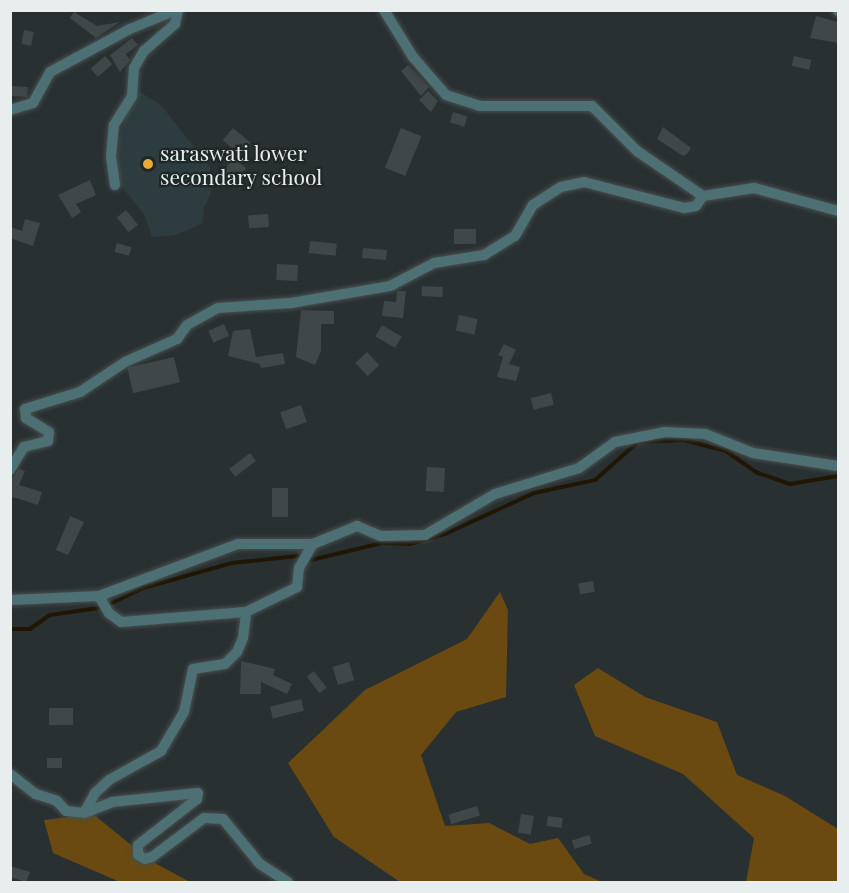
<!DOCTYPE html>
<html>
<head>
<meta charset="utf-8">
<style>
  body { margin:0 }
  #map { position:relative; width:849px; height:893px; overflow:hidden; background:#293031; font-family:"Playfair Display",serif }
  div>[style] { position:absolute }
  [style*='--x'] { left:calc(var(--x)*1px); top:calc(var(--y)*1px); width:calc(var(--w)*1px); rotate:calc(var(--a)*1deg) }
  .built>* { inset:0; background:#2d3c3e }
  .green>* { inset:0; background:#6a4a10 }
  .stream>* { height:4px; margin:-2px; padding:0 2px; transform-origin:2px; border-radius:2px; background:#211604 }
  .building>* { inset:0; background:#3f4748; transform-origin:0 0 }
  .roads { filter:drop-shadow(0 0 2px #484e4f) drop-shadow(0 0 2px #484e4f) }
  .street>* { height:10px; margin:-5px; padding:0 5px; transform-origin:5px; border-radius:5px; background:#4d7074 }
  .dots>* { width:16px; height:16px; translate:-50% -50%; box-sizing:border-box; border:3px solid #1f2727; border-radius:50% }
  span { translate:-50% -50%; white-space:nowrap; text-align:center; line-height:1.15; -webkit-text-stroke:4.5px #1f2727; paint-order:stroke }
  .poi-label { font-size:21px; color:#e8eded }
  .left { translate:0 -50%; text-align:left }
  .frame { position:absolute; inset:0; border:12px solid #e8eded; pointer-events:none }
</style>
</head>
<body>
<div id="map">
  <div class="built">
    <i style="clip-path:polygon(138px 91px,160px 104px,210px 167px,211px 193px,204px 208px,203px 223px,176px 235px,152px 237px,144px 214px,121px 186px,116px 167px,119px 140px,128px 106px)"></i>
  </div>
  <div class="green">
    <i style="clip-path:polygon(500px 592px,508px 610px,506px 697px,456px 712px,421px 755px,445px 826px,489px 823px,530px 844px,558px 838px,584px 874px,602px 882px,400px 882px,334px 837px,288px 763px,365px 690px,467px 639px)"></i>
    <i style="clip-path:polygon(598px 668px,645px 697px,717px 722px,737px 775px,785px 796px,838px 829px,838px 882px,746px 882px,754px 838px,683px 774px,595px 736px,574px 685px)"></i>
    <i style="clip-path:polygon(93px 814px,151px 861px,190px 882px,120px 882px,53px 853px,44px 820px)"></i>
  </div>
  <div class="stream">
    <i style="--x:311;--y:560;--w:73;--a:-13.5"></i>
    <i style="--x:382;--y:543;--w:28;--a:2"></i>
    <i style="--x:410;--y:544;--w:36;--a:-16"></i>
    <i style="--x:445;--y:534;--w:98;--a:-24.7"></i>
    <i style="--x:534;--y:493;--w:62;--a:-12"></i>
    <i style="--x:595;--y:480;--w:57;--a:-41.5"></i>
    <i style="--x:638;--y:442;--w:46;--a:-2.5"></i>
    <i style="--x:684;--y:440;--w:43;--a:14.7"></i>
    <i style="--x:726;--y:451;--w:39;--a:35"></i>
    <i style="--x:758;--y:473;--w:34;--a:19"></i>
    <i style="--x:790;--y:484;--w:49;--a:-9.5"></i>
    <i style="--x:112;--y:603;--w:34;--a:-26"></i>
    <i style="--x:143;--y:588;--w:92;--a:-15.7"></i>
    <i style="--x:232;--y:563;--w:66;--a:-6.1"></i>
    <i style="--x:10;--y:629;--w:20;--a:0"></i>
    <i style="--x:30;--y:629;--w:24;--a:-35"></i>
    <i style="--x:50;--y:615;--w:49;--a:-8.3"></i>
  </div>
  <div class="building">
    <i style="clip-path:polygon(74px 12px,97px 26px,120px 22px,96px 38px,70px 18px)"></i>
    <i style="clip-path:polygon(816px 16px,838px 22px,838px 43px,810px 38px)"></i>
    <i style="left:24px;top:30px;width:10px;height:14px;rotate:11deg"></i>
    <i style="clip-path:polygon(132px 38px,138px 45px,126px 54px,130px 60px,120px 72px,110px 55px)"></i>
    <i style="left:105px;top:56px;width:11px;height:19px;rotate:49deg"></i>
    <i style="left:794px;top:56px;width:18px;height:10px;rotate:13deg"></i>
    <i style="clip-path:polygon(408px 65px,429px 87px,421px 96px,401px 71px)"></i>
    <i style="left:12px;top:86px;width:16px;height:10px;rotate:4deg"></i>
    <i style="clip-path:polygon(428px 91px,438px 101px,431px 112px,419px 100px)"></i>
    <i style="left:453px;top:112px;width:15px;height:11px;rotate:16deg"></i>
    <i style="clip-path:polygon(663px 127px,691px 148px,687px 154px,683px 156px,657px 139px)"></i>
    <i style="left:233px;top:128px;width:23px;height:16px;rotate:40deg"></i>
    <i style="left:401px;top:128px;width:22px;height:43px;rotate:22deg"></i>
    <i style="left:234px;top:158px;width:16px;height:21px;rotate:40deg"></i>
    <i style="clip-path:polygon(90px 180px,96px 195px,76px 204px,81px 212px,72px 218px,58px 195px)"></i>
    <i style="left:126px;top:210px;width:19px;height:12px;rotate:51deg"></i>
    <i style="left:268px;top:214px;width:13px;height:20px;rotate:86deg"></i>
    <i style="clip-path:polygon(25px 219px,40px 223px,33px 246px,10px 238px,10px 227px,22px 231px)"></i>
    <i style="left:454px;top:229px;width:22px;height:15px"></i>
    <i style="left:310px;top:241px;width:27px;height:12px;rotate:6deg"></i>
    <i style="left:117px;top:243px;width:15px;height:9px;rotate:16deg"></i>
    <i style="left:363px;top:248px;width:24px;height:10px;rotate:5deg"></i>
    <i style="left:277px;top:264px;width:21px;height:16px;rotate:3deg"></i>
    <i style="left:422px;top:286px;width:21px;height:10px;rotate:3deg"></i>
    <i style="clip-path:polygon(397px 291px,406px 291px,403px 318px,382px 316px,384px 301px,396px 302px)"></i>
    <i style="clip-path:polygon(301px 310px,334px 311px,334px 324px,321px 324px,321px 351px,315px 365px,296px 357px)"></i>
    <i style="left:459px;top:315px;width:19px;height:16px;rotate:12deg"></i>
    <i style="left:224px;top:324px;width:13px;height:17px;rotate:67deg"></i>
    <i style="left:382px;top:325px;width:23px;height:13px;rotate:31deg"></i>
    <i style="clip-path:polygon(250px 329px,256px 357px,283px 353px,285px 364px,261px 368px,260px 364px,228px 356px,233px 331px)"></i>
    <i style="clip-path:polygon(504px 344px,516px 350px,509px 364px,520px 367px,516px 381px,497px 377px,503px 357px,498px 355px)"></i>
    <i style="left:367px;top:352px;width:18px;height:16px;rotate:47deg"></i>
    <i style="left:174px;top:357px;width:26px;height:48px;rotate:77deg"></i>
    <i style="left:551px;top:393px;width:12px;height:21px;rotate:76deg"></i>
    <i style="left:301px;top:405px;width:18px;height:22px;rotate:71deg"></i>
    <i style="left:250px;top:453px;width:10px;height:26px;rotate:53deg"></i>
    <i style="left:427px;top:467px;width:18px;height:24px;rotate:3deg"></i>
    <i style="clip-path:polygon(19px 469px,25px 471px,19px 485px,42px 492px,38px 505px,13px 497px,10px 504px,10px 481px)"></i>
    <i style="left:272px;top:488px;width:16px;height:29px"></i>
    <i style="clip-path:polygon(70px 516px,84px 522px,68px 555px,56px 550px)"></i>
    <i style="left:593px;top:581px;width:11px;height:15px;rotate:80deg"></i>
    <i style="clip-path:polygon(241px 661px,275px 669px,273px 675px,292px 684px,287px 694px,261px 682px,261px 694px,240px 694px)"></i>
    <i style="left:349px;top:662px;width:19px;height:17px;rotate:74deg"></i>
    <i style="left:314px;top:671px;width:21px;height:9px;rotate:53deg"></i>
    <i style="left:301px;top:699px;width:12px;height:32px;rotate:76deg"></i>
    <i style="left:49px;top:708px;width:24px;height:17px"></i>
    <i style="left:47px;top:758px;width:15px;height:10px"></i>
    <i style="left:477px;top:806px;width:10px;height:30px;rotate:73deg"></i>
    <i style="left:521px;top:814px;width:13px;height:19px;rotate:9deg"></i>
    <i style="left:548px;top:816px;width:15px;height:10px;rotate:8deg"></i>
    <i style="left:589px;top:835px;width:9px;height:18px;rotate:72deg"></i>
    <i style="clip-path:polygon(10px 866px,30px 872px,26px 882px,10px 877px)"></i>
  </div>
  <div class="roads">
    <div class="street">
      <i style="--x:384;--y:10;--w:55;--a:58.3"></i>
      <i style="--x:413;--y:57;--w:50;--a:49"></i>
      <i style="--x:446;--y:95;--w:35;--a:18"></i>
      <i style="--x:479;--y:106;--w:113;--a:0"></i>
      <i style="--x:592;--y:106;--w:64;--a:45"></i>
      <i style="--x:637;--y:151;--w:80;--a:34.3"></i>
      <i style="--x:703;--y:196;--w:52;--a:-8.9"></i>
      <i style="--x:754;--y:188;--w:87;--a:15.3"></i>
      <i style="--x:838;--y:10;--w:1;--a:90"></i>
      <i style="--x:10;--y:110;--w:24;--a:-17"></i>
      <i style="--x:33;--y:103;--w:35;--a:-61"></i>
      <i style="--x:50;--y:72;--w:91;--a:-28.3"></i>
      <i style="--x:130;--y:29;--w:50;--a:-22.4"></i>
      <i style="--x:115;--y:185;--w:28;--a:-98"></i>
      <i style="--x:111;--y:157;--w:32;--a:-85"></i>
      <i style="--x:114;--y:125;--w:34;--a:-58"></i>
      <i style="--x:132;--y:96;--w:28;--a:-86"></i>
      <i style="--x:134;--y:68;--w:20;--a:-60"></i>
      <i style="--x:144;--y:51;--w:41;--a:-41.1"></i>
      <i style="--x:175;--y:24;--w:14;--a:-78"></i>
      <i style="--x:10;--y:470;--w:27;--a:-59"></i>
      <i style="--x:24;--y:447;--w:25;--a:-14"></i>
      <i style="--x:48;--y:441;--w:9;--a:-84"></i>
      <i style="--x:49;--y:432;--w:27;--a:-149"></i>
      <i style="--x:26;--y:418;--w:9;--a:-96"></i>
      <i style="--x:25;--y:409;--w:58;--a:-17.2"></i>
      <i style="--x:80;--y:392;--w:54;--a:-33.7"></i>
      <i style="--x:125;--y:362;--w:57;--a:-23.9"></i>
      <i style="--x:177;--y:339;--w:17;--a:-54"></i>
      <i style="--x:187;--y:325;--w:35;--a:-29"></i>
      <i style="--x:218;--y:308;--w:73;--a:-3.9"></i>
      <i style="--x:291;--y:303;--w:100;--a:-9.7"></i>
      <i style="--x:390;--y:286;--w:50;--a:-27.6"></i>
      <i style="--x:434;--y:263;--w:51;--a:-9.1"></i>
      <i style="--x:484;--y:255;--w:36;--a:-32"></i>
      <i style="--x:515;--y:236;--w:36;--a:-60"></i>
      <i style="--x:533;--y:205;--w:33;--a:-33"></i>
      <i style="--x:561;--y:187;--w:24;--a:-12"></i>
      <i style="--x:584;--y:182;--w:103;--a:14.6"></i>
      <i style="--x:684;--y:208;--w:12;--a:-9"></i>
      <i style="--x:696;--y:206;--w:12;--a:-55"></i>
      <i style="--x:99;--y:596;--w:20;--a:60"></i>
      <i style="--x:109;--y:613;--w:15;--a:37"></i>
      <i style="--x:121;--y:622;--w:125;--a:-4.6"></i>
      <i style="--x:246;--y:612;--w:57;--a:-26.1"></i>
      <i style="--x:297;--y:587;--w:19;--a:-84"></i>
      <i style="--x:299;--y:568;--w:28;--a:-60"></i>
      <i style="--x:10;--y:600;--w:89;--a:-2.6"></i>
      <i style="--x:99;--y:596;--w:148;--a:-20.5"></i>
      <i style="--x:238;--y:544;--w:75;--a:0"></i>
      <i style="--x:313;--y:544;--w:48;--a:-22.2"></i>
      <i style="--x:357;--y:526;--w:26;--a:23"></i>
      <i style="--x:381;--y:536;--w:44;--a:-1.3"></i>
      <i style="--x:425;--y:535;--w:81;--a:-30.4"></i>
      <i style="--x:495;--y:494;--w:88;--a:-17.2"></i>
      <i style="--x:579;--y:468;--w:44;--a:-35.8"></i>
      <i style="--x:615;--y:442;--w:51;--a:-11.3"></i>
      <i style="--x:665;--y:432;--w:40;--a:2.9"></i>
      <i style="--x:705;--y:434;--w:52;--a:21.6"></i>
      <i style="--x:753;--y:453;--w:86;--a:8.7"></i>
      <i style="--x:10;--y:774;--w:33;--a:38"></i>
      <i style="--x:36;--y:794;--w:22;--a:18"></i>
      <i style="--x:57;--y:801;--w:13;--a:48"></i>
      <i style="--x:66;--y:811;--w:18;--a:6"></i>
      <i style="--x:84;--y:813;--w:30;--a:-21"></i>
      <i style="--x:112;--y:802;--w:86;--a:-6"></i>
      <i style="--x:198;--y:793;--w:6;--a:99"></i>
      <i style="--x:197;--y:799;--w:75;--a:142.1"></i>
      <i style="--x:138;--y:845;--w:10;--a:90"></i>
      <i style="--x:138;--y:855;--w:8;--a:30"></i>
      <i style="--x:145;--y:859;--w:7;--a:-16"></i>
      <i style="--x:152;--y:857;--w:65;--a:-36.9"></i>
      <i style="--x:204;--y:818;--w:19;--a:3"></i>
      <i style="--x:223;--y:819;--w:58;--a:50.6"></i>
      <i style="--x:260;--y:864;--w:33;--a:33"></i>
      <i style="--x:84;--y:813;--w:23;--a:-61"></i>
      <i style="--x:95;--y:793;--w:19;--a:-43"></i>
      <i style="--x:109;--y:780;--w:60;--a:-29.1"></i>
      <i style="--x:161;--y:751;--w:45;--a:-59.5"></i>
      <i style="--x:184;--y:712;--w:44;--a:-78.2"></i>
      <i style="--x:193;--y:669;--w:32;--a:-9"></i>
      <i style="--x:225;--y:664;--w:17;--a:-45"></i>
      <i style="--x:237;--y:652;--w:15;--a:-67"></i>
      <i style="--x:243;--y:638;--w:26;--a:-83"></i>
    </div>
  </div>
  <div class="dots">
    <i style="left:148px;top:164px;background:#eaaa39"></i>
  </div>
  <div class="poi-label">
    <span class="left" style="left:160px;top:164px">saraswati lower<br>secondary school</span>
  </div>
  <div class="frame"></div>
</div>
</body>
</html>
